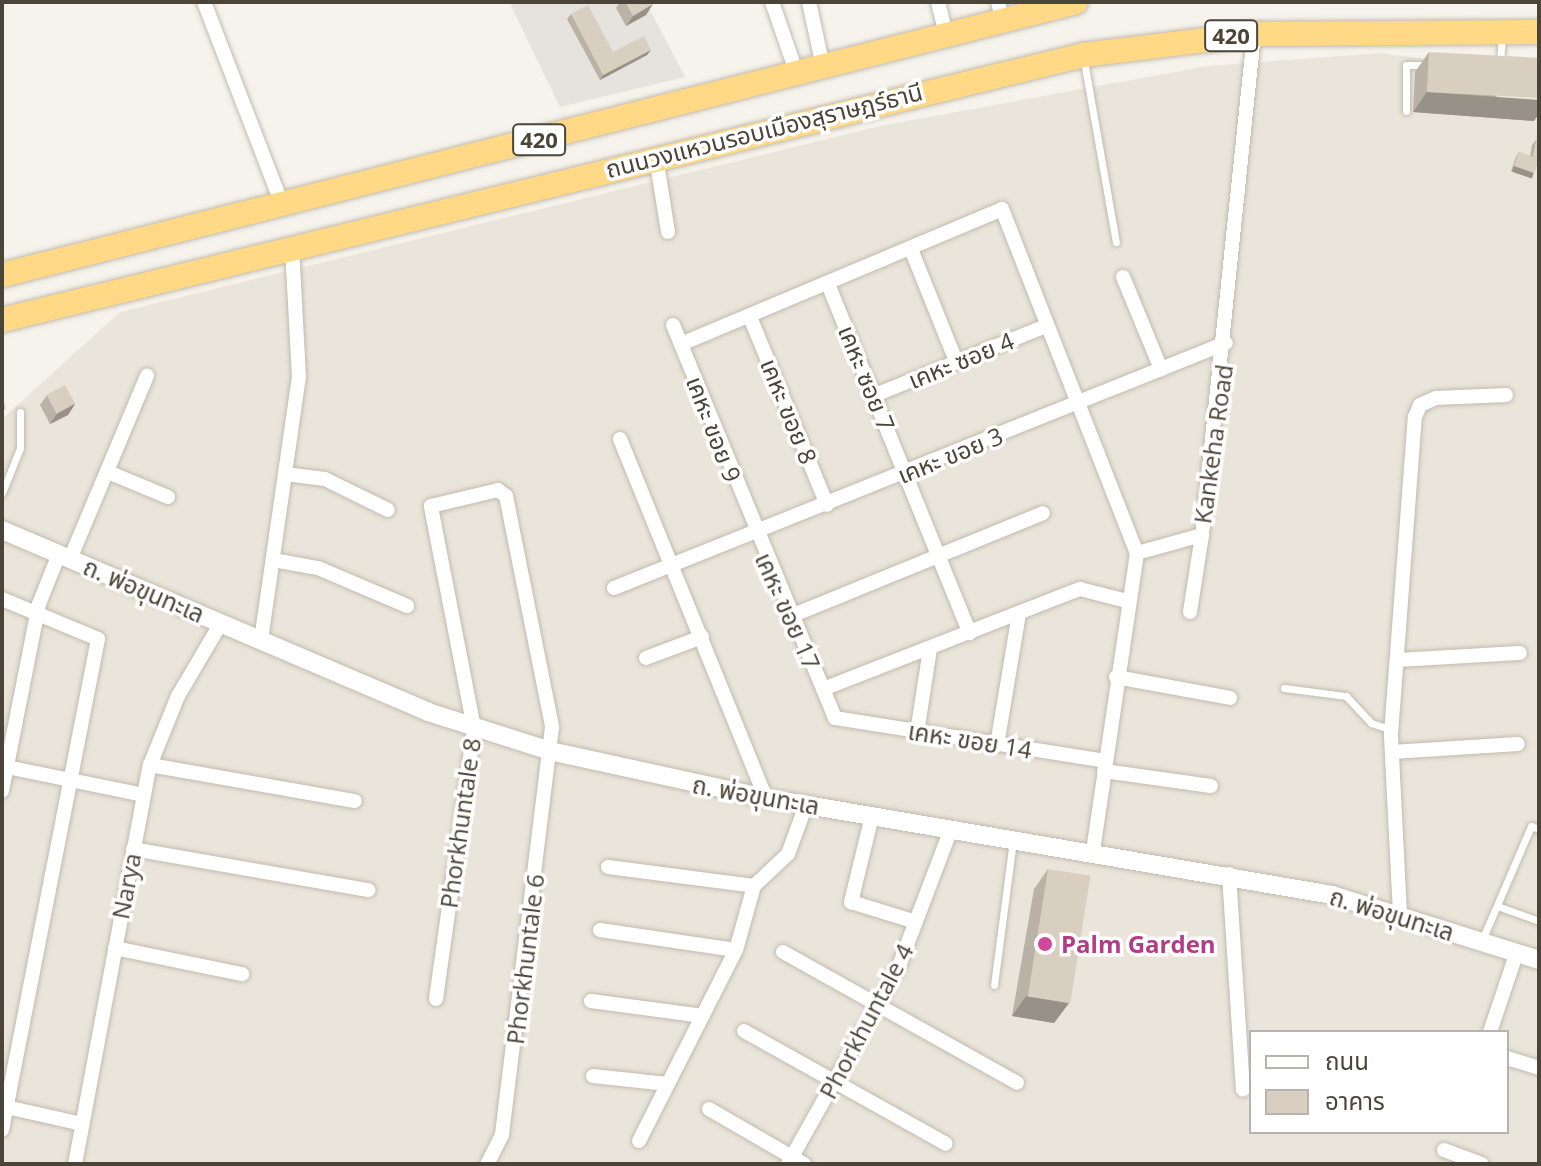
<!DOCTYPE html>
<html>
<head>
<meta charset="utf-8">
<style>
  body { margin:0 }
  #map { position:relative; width:1541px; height:1166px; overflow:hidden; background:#f6f3ec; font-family:"Open Sans","Noto Sans Thai",sans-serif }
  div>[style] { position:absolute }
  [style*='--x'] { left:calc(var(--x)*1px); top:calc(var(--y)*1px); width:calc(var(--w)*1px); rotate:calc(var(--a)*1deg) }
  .residential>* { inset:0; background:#eae5da }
  .industrial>* { inset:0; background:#e6e2dd }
  .roads { filter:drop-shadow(0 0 2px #c2bbae) drop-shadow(0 0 2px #c2bbae) }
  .service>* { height:7px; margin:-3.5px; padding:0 3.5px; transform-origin:3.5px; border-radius:3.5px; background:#fff }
  .minor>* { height:14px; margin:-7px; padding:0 7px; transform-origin:7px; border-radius:7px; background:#fff }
  .tertiary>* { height:18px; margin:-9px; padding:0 9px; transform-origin:9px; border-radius:9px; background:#fff }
  .trunk>* { height:24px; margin:-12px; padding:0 12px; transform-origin:12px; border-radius:12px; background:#ffd985 }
  .wall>* { inset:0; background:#bab2a6 }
  .shaded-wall>* { inset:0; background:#979187; transform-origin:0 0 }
  .building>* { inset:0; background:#d8cfc1; transform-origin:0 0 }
  .dots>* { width:22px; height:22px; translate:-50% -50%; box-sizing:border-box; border:4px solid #fff; border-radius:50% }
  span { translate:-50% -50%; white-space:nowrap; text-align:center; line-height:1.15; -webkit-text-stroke:7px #fff; paint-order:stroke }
  .shield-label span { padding:2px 6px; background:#fff; border:2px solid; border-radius:6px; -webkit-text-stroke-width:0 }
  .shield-label { font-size:22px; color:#4b4439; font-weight:700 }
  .street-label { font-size:24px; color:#4b4439 }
  .hotel-label { font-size:24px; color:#b23c85; font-weight:700 }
  .left { translate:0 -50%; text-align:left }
  .frame { position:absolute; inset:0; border:4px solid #4b4439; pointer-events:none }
  .legend { position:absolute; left:1249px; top:1030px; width:260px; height:104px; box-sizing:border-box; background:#fff; border:2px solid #b7b4b0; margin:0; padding:10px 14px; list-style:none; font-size:24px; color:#4b4439 }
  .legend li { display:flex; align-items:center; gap:16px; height:40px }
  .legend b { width:40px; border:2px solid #b7b4b0 }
</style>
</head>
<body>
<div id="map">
  <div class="residential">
    <i style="clip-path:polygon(evenodd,1381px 53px,1539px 75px,1539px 1164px,2px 1164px,2px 419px,120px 312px,880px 126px,1208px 66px,1381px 53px,1251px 1032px,1507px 1032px,1507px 1132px,1251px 1132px,1251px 1032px)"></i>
  </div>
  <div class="industrial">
    <i style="clip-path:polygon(509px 2px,646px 2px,685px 77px,560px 107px)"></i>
  </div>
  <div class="roads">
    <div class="service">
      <i style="--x:1084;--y:61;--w:184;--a:80"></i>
      <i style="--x:1500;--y:63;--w:28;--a:-86"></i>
      <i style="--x:1406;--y:111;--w:46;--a:-90"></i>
      <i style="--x:1406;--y:65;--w:22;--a:0"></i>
      <i style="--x:2;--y:493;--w:48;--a:-68.2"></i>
      <i style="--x:20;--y:448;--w:36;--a:-90"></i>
      <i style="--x:1284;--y:688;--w:63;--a:7.4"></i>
      <i style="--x:1346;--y:696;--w:37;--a:47"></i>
      <i style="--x:1371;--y:723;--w:22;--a:18"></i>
      <i style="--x:1500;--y:907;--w:41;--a:19.7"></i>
      <i style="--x:1482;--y:940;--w:124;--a:-66.7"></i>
      <i style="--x:1531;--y:826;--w:9;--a:21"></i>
      <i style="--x:994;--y:985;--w:145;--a:-82.5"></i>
    </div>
    <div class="minor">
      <i style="--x:204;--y:2;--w:217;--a:68.9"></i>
      <i style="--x:772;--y:2;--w:76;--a:70.9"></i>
      <i style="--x:809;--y:2;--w:66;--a:77.8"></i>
      <i style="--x:938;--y:2;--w:33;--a:76"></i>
      <i style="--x:998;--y:2;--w:18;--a:77"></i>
      <i style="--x:656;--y:157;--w:76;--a:80.9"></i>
      <i style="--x:911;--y:249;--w:121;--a:68.1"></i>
      <i style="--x:1123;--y:277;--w:100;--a:67.6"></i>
      <i style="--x:828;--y:284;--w:377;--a:67.9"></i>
      <i style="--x:750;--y:317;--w:203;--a:67.7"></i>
      <i style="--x:673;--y:325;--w:425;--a:67.6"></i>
      <i style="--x:835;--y:718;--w:273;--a:9"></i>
      <i style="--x:681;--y:344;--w:348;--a:-22.8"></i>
      <i style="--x:1002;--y:209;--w:370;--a:68.6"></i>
      <i style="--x:1137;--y:553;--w:302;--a:98.4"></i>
      <i style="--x:875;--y:395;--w:184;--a:-22"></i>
      <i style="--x:620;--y:439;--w:388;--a:67.9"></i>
      <i style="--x:108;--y:472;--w:65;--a:22.6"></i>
      <i style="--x:285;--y:474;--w:40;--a:7.1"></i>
      <i style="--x:325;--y:479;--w:70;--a:26.2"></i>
      <i style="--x:1137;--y:553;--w:67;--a:-15.5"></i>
      <i style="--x:1202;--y:535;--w:504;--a:-84.07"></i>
      <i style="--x:70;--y:559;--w:199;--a:-67.2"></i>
      <i style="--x:273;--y:560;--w:46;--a:10.1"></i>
      <i style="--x:318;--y:568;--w:97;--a:23.1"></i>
      <i style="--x:614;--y:588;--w:659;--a:-21.82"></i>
      <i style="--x:2;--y:599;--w:104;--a:22.6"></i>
      <i style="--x:98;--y:639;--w:500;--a:101.06"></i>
      <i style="--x:1190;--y:612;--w:78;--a:-81.1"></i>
      <i style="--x:791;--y:616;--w:272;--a:-22.2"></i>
      <i style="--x:261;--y:640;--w:266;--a:-81.8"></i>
      <i style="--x:299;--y:377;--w:129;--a:-93.1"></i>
      <i style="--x:646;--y:658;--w:60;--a:-20.6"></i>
      <i style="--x:1397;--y:660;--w:123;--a:-3.3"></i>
      <i style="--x:1116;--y:677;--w:116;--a:10.4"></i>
      <i style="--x:823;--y:689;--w:276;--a:-21.3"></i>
      <i style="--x:1080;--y:589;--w:49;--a:14.3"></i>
      <i style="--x:917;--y:733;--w:85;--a:-81.2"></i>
      <i style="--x:997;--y:745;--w:134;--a:-80.5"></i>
      <i style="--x:1392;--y:752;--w:126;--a:-3.6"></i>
      <i style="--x:150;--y:765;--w:208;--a:10"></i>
      <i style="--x:2;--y:766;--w:144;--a:11.6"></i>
      <i style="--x:1104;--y:771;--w:108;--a:8"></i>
      <i style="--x:2;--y:791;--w:191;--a:-78.8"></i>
      <i style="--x:39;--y:604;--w:54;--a:-68.2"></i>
      <i style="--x:872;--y:816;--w:89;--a:103.7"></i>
      <i style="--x:851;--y:902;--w:68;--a:17.1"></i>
      <i style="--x:133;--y:849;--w:239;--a:9.9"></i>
      <i style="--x:608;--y:867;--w:147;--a:7.4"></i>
      <i style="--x:1229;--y:874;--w:216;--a:86.3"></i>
      <i style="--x:1400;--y:914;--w:180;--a:-92.9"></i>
      <i style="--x:1391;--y:734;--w:318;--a:-85.7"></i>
      <i style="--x:1415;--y:417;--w:13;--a:-67"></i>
      <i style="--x:1420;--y:405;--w:17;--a:-24"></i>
      <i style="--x:1436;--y:398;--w:70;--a:-2.5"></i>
      <i style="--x:600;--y:930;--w:137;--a:8.4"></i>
      <i style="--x:115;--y:948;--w:130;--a:11.6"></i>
      <i style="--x:783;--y:952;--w:268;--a:29.2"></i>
      <i style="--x:436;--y:999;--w:274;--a:-82"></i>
      <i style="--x:474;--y:728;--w:226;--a:-101"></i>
      <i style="--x:431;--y:506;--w:69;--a:-13.4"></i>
      <i style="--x:498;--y:490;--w:10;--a:37"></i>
      <i style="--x:506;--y:496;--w:236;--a:78.7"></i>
      <i style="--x:552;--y:727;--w:411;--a:97"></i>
      <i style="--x:502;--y:1135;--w:33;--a:117"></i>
      <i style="--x:591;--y:1001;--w:113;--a:7.6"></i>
      <i style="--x:744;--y:1031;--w:231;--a:29.2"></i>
      <i style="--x:1490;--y:1032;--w:84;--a:-71.4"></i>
      <i style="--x:1507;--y:1058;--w:34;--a:17"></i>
      <i style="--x:593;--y:1076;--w:75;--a:6.1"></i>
      <i style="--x:2;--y:1106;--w:82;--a:12.7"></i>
      <i style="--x:709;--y:1109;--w:110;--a:30.1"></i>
      <i style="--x:639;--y:1141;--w:214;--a:-63.1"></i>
      <i style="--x:736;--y:950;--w:66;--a:-74.3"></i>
      <i style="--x:754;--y:886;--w:47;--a:-43.3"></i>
      <i style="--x:788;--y:854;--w:52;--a:-69.8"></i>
      <i style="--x:1444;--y:1150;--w:40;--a:20.2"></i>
      <i style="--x:75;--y:1164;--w:406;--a:-79.4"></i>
      <i style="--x:150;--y:765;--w:74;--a:-67.9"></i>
      <i style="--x:178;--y:696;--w:85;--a:-59.5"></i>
      <i style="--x:788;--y:1164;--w:227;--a:-60.7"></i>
      <i style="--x:899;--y:966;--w:147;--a:-69.2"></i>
    </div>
    <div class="tertiary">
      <i style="--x:2;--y:530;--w:463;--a:23.1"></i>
      <i style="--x:428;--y:712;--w:128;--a:17.7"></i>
      <i style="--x:550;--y:751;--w:221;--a:12.3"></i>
      <i style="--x:766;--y:798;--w:574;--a:9.72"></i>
      <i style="--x:1332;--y:895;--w:217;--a:17.4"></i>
    </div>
    <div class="trunk">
      <i style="--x:2;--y:275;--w:1108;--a:-14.26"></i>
      <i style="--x:2;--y:320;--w:1113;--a:-13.77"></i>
      <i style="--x:1083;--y:55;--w:172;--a:-7"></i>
      <i style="--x:1254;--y:34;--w:285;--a:-0.4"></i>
    </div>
  </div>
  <div class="wall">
    <i style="clip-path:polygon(620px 2px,652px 2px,646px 15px,626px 26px,616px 8px)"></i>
    <i style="clip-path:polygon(571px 14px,613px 52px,651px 50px,647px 55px,600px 80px,567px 19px)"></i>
    <i style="clip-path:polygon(1429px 52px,1534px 121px,1413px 112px,1415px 72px)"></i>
    <i style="clip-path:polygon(1536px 140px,1538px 163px,1531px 178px,1511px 171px,1516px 157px,1519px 152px,1530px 156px,1532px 145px)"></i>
    <i style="clip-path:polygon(47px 395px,75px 404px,68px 415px,50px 424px,40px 405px)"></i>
    <i style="clip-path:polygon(1048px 869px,1069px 1003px,1054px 1023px,1012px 1016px,1034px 889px)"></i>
  </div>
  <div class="shaded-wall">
    <i style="clip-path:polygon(653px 4px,646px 15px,626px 26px,633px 16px)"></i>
    <i style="clip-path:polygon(651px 50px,647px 55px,600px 80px,603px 75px)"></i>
    <i style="clip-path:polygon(1427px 92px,1539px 100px,1539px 114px,1534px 121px,1413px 112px)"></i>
    <i style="left:1514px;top:166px;width:21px;height:6px;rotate:19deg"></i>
    <i style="clip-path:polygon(75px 404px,68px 415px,50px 424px,57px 414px)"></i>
    <i style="clip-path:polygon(1026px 996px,1069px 1003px,1054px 1023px,1012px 1016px)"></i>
  </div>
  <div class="building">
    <i style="clip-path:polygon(625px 2px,652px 2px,653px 4px,633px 16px)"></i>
    <i style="clip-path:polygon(588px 5px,613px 52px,644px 36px,651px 50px,603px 75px,571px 14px)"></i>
    <i style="left:1429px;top:52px;width:110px;height:40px;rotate:3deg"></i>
    <i style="clip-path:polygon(1536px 140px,1539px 141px,1539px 160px,1534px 173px,1514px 166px,1519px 152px,1533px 157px)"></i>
    <i style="left:65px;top:385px;width:21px;height:21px;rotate:62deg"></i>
    <i style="clip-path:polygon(2px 394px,6px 409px,2px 410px)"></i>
    <i style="left:1048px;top:869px;width:43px;height:129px;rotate:9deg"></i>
  </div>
  <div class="dots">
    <i style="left:1045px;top:944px;background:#d1479c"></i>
  </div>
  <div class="shield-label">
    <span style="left:1231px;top:36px">420</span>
    <span style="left:539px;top:140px">420</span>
  </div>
  <div class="street-label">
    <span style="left:764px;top:130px;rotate:-14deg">ถนนวงแหวนรอบเมืองสุราษฎร์ธานี</span>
    <span style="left:961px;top:360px;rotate:-22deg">เคหะ ซอย 4</span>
    <span style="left:867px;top:378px;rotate:68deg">เคหะ ซอย 7</span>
    <span style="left:789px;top:411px;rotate:68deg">เคหะ ขอย 8</span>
    <span style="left:714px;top:429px;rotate:69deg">เคหะ ขอย 9</span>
    <span style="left:1213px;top:444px;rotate:-82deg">Kankeha Road</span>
    <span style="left:950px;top:455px;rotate:-22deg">เคหะ ขอย 3</span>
    <span style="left:144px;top:590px;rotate:23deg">ถ. พ่อขุนทะเล</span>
    <span style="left:788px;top:611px;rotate:66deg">เคหะ ขอย 17</span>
    <span style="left:970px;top:740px;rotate:9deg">เคหะ ขอย 14</span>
    <span style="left:756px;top:795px;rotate:10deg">ถ. พ่อขุนทะเล</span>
    <span style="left:460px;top:823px;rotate:-82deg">Phorkhuntale 8</span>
    <span style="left:126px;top:886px;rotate:-79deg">Narya</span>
    <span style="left:1392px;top:914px;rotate:17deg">ถ. พ่อขุนทะเล</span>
    <span style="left:525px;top:959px;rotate:-83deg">Phorkhuntale 6</span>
    <span style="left:866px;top:1021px;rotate:-62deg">Phorkhuntale 4</span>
  </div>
  <div class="hotel-label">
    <span class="left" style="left:1061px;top:944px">Palm Garden</span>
  </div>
  <div class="frame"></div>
  <ul class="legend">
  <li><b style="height:10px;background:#fff"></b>ถนน</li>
  <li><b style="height:22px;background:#d8cfc1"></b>อาคาร</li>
  </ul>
</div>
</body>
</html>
